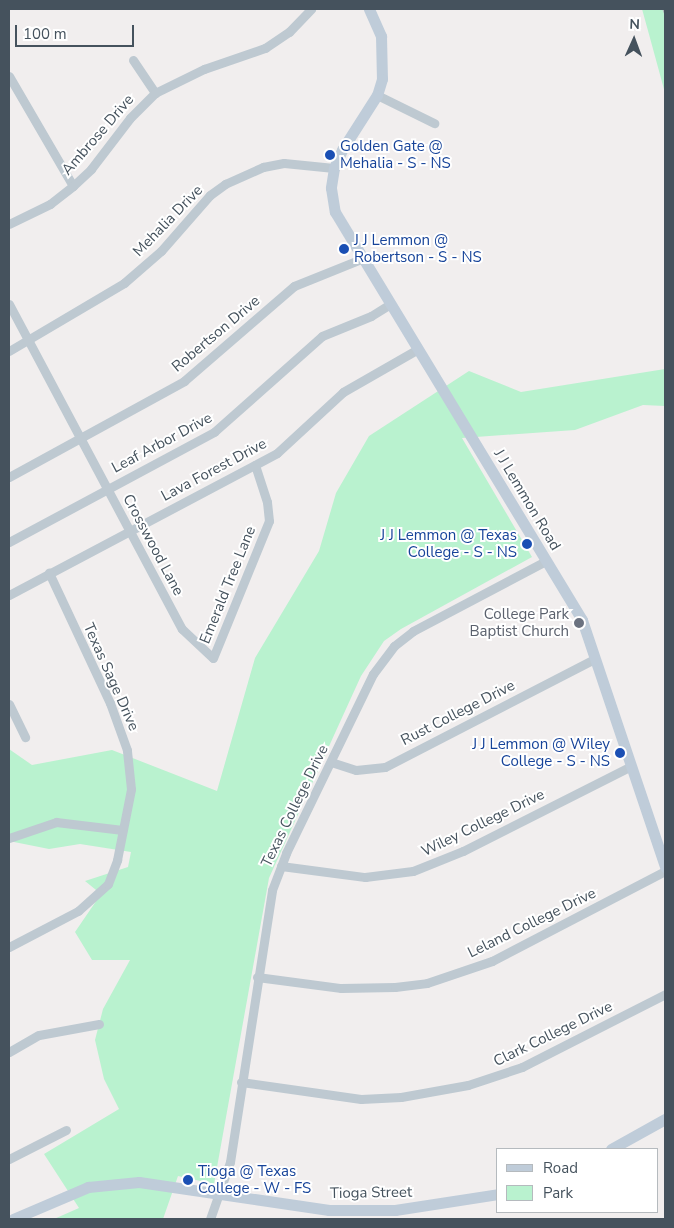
<!DOCTYPE html>
<html>
<head>
<meta charset="utf-8">
<style>
  body { margin:0 }
  #map { position:relative; width:674px; height:1228px; overflow:hidden; background:#f1eeee; font-family:"Nunito Sans",sans-serif }
  div>[style] { position:absolute }
  [style*='--x'] { left:calc(var(--x)*1px); top:calc(var(--y)*1px); width:calc(var(--w)*1px); rotate:calc(var(--a)*1deg) }
  .green>* { inset:0; background:#b9f2cf }
  .street>* { height:9px; margin:-4.5px; padding:0 4.5px; transform-origin:4.5px; border-radius:4.5px; background:#bec9d1 }
  .secondary>* { height:11px; margin:-5.5px; padding:0 5.5px; transform-origin:5.5px; border-radius:5.5px; background:#bfccd9 }
  .rail>* { height:2.5px; margin:-1.25px; padding:0 1.25px; transform-origin:1.25px; border-radius:1.25px; background:#b0b3b9 }
  .dots>* { width:14px; height:14px; translate:-50% -50%; box-sizing:border-box; border:2px solid #fff; border-radius:50% }
  span { translate:-50% -50%; white-space:nowrap; text-align:center; line-height:1.15; -webkit-text-stroke:4px #fff; paint-order:stroke }
  .street-label { font-size:15px; color:#45525d }
  .transit-label { font-size:15px; color:#164399 }
  .left { translate:0 -50%; text-align:left }
  .right { translate:-100% -50%; text-align:right }
  .worship-label { font-size:15px; color:#5b616d }
  .frame { position:absolute; inset:0; border:10px solid #45525d; pointer-events:none }
  .legend { position:absolute; left:496px; top:1148px; width:162px; height:65px; box-sizing:border-box; background:#fff; border:1px solid #b5babe; margin:0; padding:6px 9px; list-style:none; font-size:15px; color:#45525d }
  .legend li { display:flex; align-items:center; gap:10px; height:25px }
  .legend b { width:25px; border:1px solid #b5babe }
  .north { position:absolute; left:609px; top:15px; width:50px; height:50px; -webkit-text-stroke:4px #fff; paint-order:stroke; rotate:2deg; font-size:14px; font-weight:700; line-height:20px; text-align:center; color:#45525d }
  .north::after { content:''; display:block; margin:auto; width:18px; height:22px; background:#45525d; clip-path:polygon(50% 0,100% 100%,50% 72%,0 100%) }
  .scale { position:absolute; left:15px; top:25px; width:119px; height:22px; box-sizing:border-box; border:2px solid #45525d; border-top:0; padding-left:6px; font-size:15px; line-height:18px; white-space:nowrap; color:#45525d; -webkit-text-stroke:4px #fff; paint-order:stroke }
</style>
</head>
<body>
<div id="map">
  <div class="green">
    <i style="clip-path:polygon(642px 9px,665px 9px,665px 93px,650px 38px)"></i>
    <i style="clip-path:polygon(665px 369px,665px 406px,643px 405px,575px 430px,462px 438px,532px 557px,401px 629px,384px 641px,361px 676px,269px 878px,214px 1184px,178px 1176px,163px 1219px,54px 1219px,79px 1208px,44px 1154px,119px 1109px,104px 1079px,95px 1040px,103px 1009px,130px 960px,92px 960px,75px 932px,101px 894px,85px 881px,128px 867px,131px 852px,80px 844px,49px 849px,9px 841px,9px 749px,32px 765px,112px 750px,217px 791px,255px 658px,319px 551px,336px 493px,369px 436px,469px 371px,521px 392px)"></i>
  </div>
  <div class="street">
    <i style="--x:133;--y:60;--w:40;--a:56"></i>
    <i style="--x:9;--y:76;--w:127;--a:59.8"></i>
    <i style="--x:377;--y:95;--w:64;--a:26.2"></i>
    <i style="--x:9;--y:224;--w:46;--a:-26"></i>
    <i style="--x:50;--y:204;--w:29;--a:-38"></i>
    <i style="--x:73;--y:186;--w:25;--a:-43"></i>
    <i style="--x:91;--y:169;--w:64;--a:-52.6"></i>
    <i style="--x:130;--y:118;--w:35;--a:-45"></i>
    <i style="--x:155;--y:93;--w:55;--a:-26.1"></i>
    <i style="--x:204;--y:69;--w:65;--a:-19"></i>
    <i style="--x:265;--y:48;--w:29;--a:-34"></i>
    <i style="--x:289;--y:32;--w:32;--a:-46"></i>
    <i style="--x:9;--y:304;--w:368;--a:62"></i>
    <i style="--x:182;--y:629;--w:42;--a:43.1"></i>
    <i style="--x:213;--y:658;--w:148;--a:-67.8"></i>
    <i style="--x:269;--y:521;--w:19;--a:-96"></i>
    <i style="--x:267;--y:502;--w:39;--a:-108"></i>
    <i style="--x:9;--y:351;--w:134;--a:-30.6"></i>
    <i style="--x:124;--y:283;--w:49;--a:-40.9"></i>
    <i style="--x:161;--y:251;--w:74;--a:-48.8"></i>
    <i style="--x:210;--y:195;--w:19;--a:-36"></i>
    <i style="--x:225;--y:184;--w:42;--a:-24.1"></i>
    <i style="--x:263;--y:167;--w:21;--a:-11"></i>
    <i style="--x:284;--y:163;--w:50;--a:5.7"></i>
    <i style="--x:9;--y:477;--w:200;--a:-28.7"></i>
    <i style="--x:184;--y:381;--w:145;--a:-40.8"></i>
    <i style="--x:294;--y:286;--w:72;--a:-21.9"></i>
    <i style="--x:9;--y:542;--w:233;--a:-28.2"></i>
    <i style="--x:214;--y:432;--w:144;--a:-41.6"></i>
    <i style="--x:322;--y:336;--w:53;--a:-22.2"></i>
    <i style="--x:371;--y:316;--w:22;--a:-32"></i>
    <i style="--x:9;--y:595;--w:303;--a:-27.9"></i>
    <i style="--x:277;--y:453;--w:90;--a:-42.7"></i>
    <i style="--x:343;--y:392;--w:86;--a:-29.8"></i>
    <i style="--x:9;--y:704;--w:37;--a:64"></i>
    <i style="--x:331;--y:762;--w:26;--a:18"></i>
    <i style="--x:356;--y:770;--w:29;--a:-6"></i>
    <i style="--x:385;--y:767;--w:235;--a:-27.3"></i>
    <i style="--x:9;--y:838;--w:50;--a:-18.8"></i>
    <i style="--x:56;--y:822;--w:67;--a:6.8"></i>
    <i style="--x:281;--y:866;--w:85;--a:7.5"></i>
    <i style="--x:365;--y:877;--w:48;--a:-7.1"></i>
    <i style="--x:413;--y:871;--w:54;--a:-21.8"></i>
    <i style="--x:463;--y:851;--w:188;--a:-26.8"></i>
    <i style="--x:9;--y:947;--w:78;--a:-27.6"></i>
    <i style="--x:78;--y:911;--w:40;--a:-42"></i>
    <i style="--x:108;--y:884;--w:26;--a:-69"></i>
    <i style="--x:117;--y:860;--w:72;--a:-78.8"></i>
    <i style="--x:131;--y:789;--w:39;--a:-96"></i>
    <i style="--x:127;--y:750;--w:50;--a:-109.9"></i>
    <i style="--x:110;--y:703;--w:144;--a:-115.1"></i>
    <i style="--x:257;--y:977;--w:85;--a:7.5"></i>
    <i style="--x:341;--y:988;--w:54;--a:-1.1"></i>
    <i style="--x:395;--y:987;--w:32;--a:-7"></i>
    <i style="--x:427;--y:983;--w:69;--a:-18.7"></i>
    <i style="--x:492;--y:961;--w:195;--a:-27.5"></i>
    <i style="--x:9;--y:1052;--w:34;--a:-30"></i>
    <i style="--x:39;--y:1035;--w:61;--a:-10.4"></i>
    <i style="--x:241;--y:1082;--w:121;--a:8.1"></i>
    <i style="--x:361;--y:1099;--w:40;--a:-2.9"></i>
    <i style="--x:401;--y:1097;--w:68;--a:-10.2"></i>
    <i style="--x:468;--y:1085;--w:57;--a:-18.4"></i>
    <i style="--x:522;--y:1067;--w:161;--a:-27"></i>
    <i style="--x:9;--y:1159;--w:64;--a:-27"></i>
    <i style="--x:210;--y:1219;--w:60;--a:-70.7"></i>
    <i style="--x:230;--y:1162;--w:275;--a:-81.2"></i>
    <i style="--x:272;--y:890;--w:40;--a:-69"></i>
    <i style="--x:286;--y:853;--w:199;--a:-64.1"></i>
    <i style="--x:373;--y:674;--w:35;--a:-53"></i>
    <i style="--x:394;--y:646;--w:24;--a:-38"></i>
    <i style="--x:413;--y:631;--w:150;--a:-27.8"></i>
  </div>
  <div class="secondary">
    <i style="--x:369;--y:9;--w:30;--a:66"></i>
    <i style="--x:381;--y:36;--w:43;--a:88.7"></i>
    <i style="--x:382;--y:79;--w:17;--a:107"></i>
    <i style="--x:377;--y:95;--w:65;--a:122.5"></i>
    <i style="--x:342;--y:150;--w:20;--a:114"></i>
    <i style="--x:334;--y:168;--w:20;--a:99"></i>
    <i style="--x:331;--y:188;--w:24;--a:81"></i>
    <i style="--x:335;--y:212;--w:477;--a:58.8"></i>
    <i style="--x:582;--y:620;--w:261;--a:71.4"></i>
    <i style="--x:611;--y:1149;--w:62;--a:-29.1"></i>
    <i style="--x:13;--y:1219;--w:82;--a:-23.1"></i>
    <i style="--x:88;--y:1187;--w:51;--a:-5.6"></i>
    <i style="--x:139;--y:1182;--w:192;--a:8.4"></i>
    <i style="--x:329;--y:1210;--w:66;--a:0"></i>
    <i style="--x:395;--y:1210;--w:104;--a:-8.8"></i>
  </div>
  <div class="rail">
    <i style="--x:664;--y:9;--w:3;--a:72"></i>
  </div>
  <div class="dots">
    <i style="left:330px;top:155px;background:#1a4fb4"></i>
    <i style="left:344px;top:249px;background:#1a4fb4"></i>
    <i style="left:527px;top:544px;background:#1a4fb4"></i>
    <i style="left:579px;top:623px;background:#6b7280"></i>
    <i style="left:620px;top:753px;background:#1a4fb4"></i>
    <i style="left:188px;top:1180px;background:#1a4fb4"></i>
  </div>
  <div class="street-label">
    <span style="left:98px;top:135px;rotate:-49deg">Ambrose Drive</span>
    <span style="left:168px;top:221px;rotate:-46deg">Mehalia Drive</span>
    <span style="left:216px;top:334px;rotate:-40deg">Robertson Drive</span>
    <span style="left:162px;top:443px;rotate:-28deg">Leaf Arbor Drive</span>
    <span style="left:214px;top:470px;rotate:-28deg">Lava Forest Drive</span>
    <span style="left:527px;top:500px;rotate:59deg">J J Lemmon Road</span>
    <span style="left:153px;top:545px;rotate:62deg">Crosswood Lane</span>
    <span style="left:228px;top:585px;rotate:-68deg">Emerald Tree Lane</span>
    <span style="left:111px;top:677px;rotate:66deg">Texas Sage Drive</span>
    <span style="left:458px;top:713px;rotate:-27deg">Rust College Drive</span>
    <span style="left:295px;top:806px;rotate:-64deg">Texas College Drive</span>
    <span style="left:483px;top:823px;rotate:-26deg">Wiley College Drive</span>
    <span style="left:532px;top:923px;rotate:-26deg">Leland College Drive</span>
    <span style="left:553px;top:1034px;rotate:-26deg">Clark College Drive</span>
    <span style="left:371px;top:1193px;rotate:-1deg">Tioga Street</span>
  </div>
  <div class="transit-label">
    <span class="left" style="left:340px;top:155px">Golden Gate @<br>Mehalia - S - NS</span>
    <span class="left" style="left:354px;top:249px">J J Lemmon @<br>Robertson - S - NS</span>
    <span class="right" style="left:517px;top:544px">J J Lemmon @ Texas<br>College - S - NS</span>
    <span class="right" style="left:610px;top:753px">J J Lemmon @ Wiley<br>College - S - NS</span>
    <span class="left" style="left:198px;top:1180px">Tioga @ Texas<br>College - W - FS</span>
  </div>
  <div class="worship-label">
    <span class="right" style="left:569px;top:623px">College Park<br>Baptist Church</span>
  </div>
  <div class="frame"></div>
  <ul class="legend">
  <li><b style="height:6px;background:#bfccd9"></b>Road</li>
  <li><b style="height:14px;background:#b9f2cf"></b>Park</li>
  </ul>
  <div class="north">N</div>
  <div class="scale">100 m</div>
</div>
</body>
</html>
